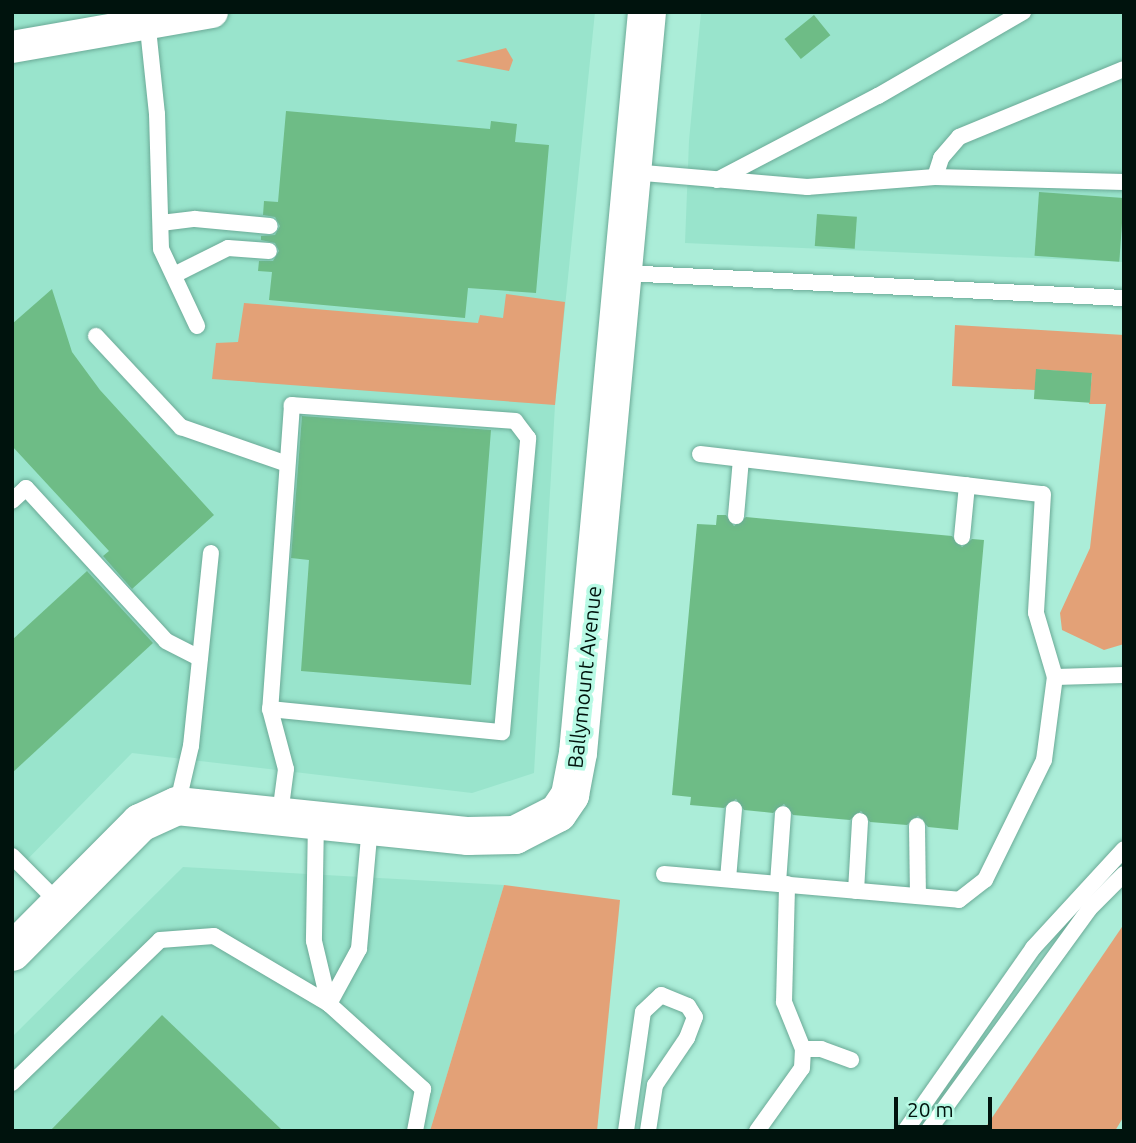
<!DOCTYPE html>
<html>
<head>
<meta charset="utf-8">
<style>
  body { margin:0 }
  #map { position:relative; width:1136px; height:1143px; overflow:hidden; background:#abedd8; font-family:Ubuntu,sans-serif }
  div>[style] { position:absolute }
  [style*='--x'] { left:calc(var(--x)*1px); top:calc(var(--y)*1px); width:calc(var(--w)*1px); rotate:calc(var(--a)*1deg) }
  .built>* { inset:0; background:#99e4cc }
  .green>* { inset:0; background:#e3a177 }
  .building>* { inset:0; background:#6ebc86; transform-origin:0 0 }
  .roads { filter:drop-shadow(0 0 2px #6baa97) drop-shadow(0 0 2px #6baa97) }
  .lane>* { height:16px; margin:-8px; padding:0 8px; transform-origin:8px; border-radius:8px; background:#fff }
  .street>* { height:32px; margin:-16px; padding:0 16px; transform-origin:16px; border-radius:16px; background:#fff }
  .secondary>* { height:38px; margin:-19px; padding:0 19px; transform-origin:19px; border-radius:19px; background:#fff }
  span { translate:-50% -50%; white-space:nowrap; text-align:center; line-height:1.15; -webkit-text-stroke:7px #b8fae5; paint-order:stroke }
  .street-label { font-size:21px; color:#00130d }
  .frame { position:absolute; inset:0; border:14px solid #00130d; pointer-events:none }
  .scale { position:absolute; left:894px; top:1097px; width:98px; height:32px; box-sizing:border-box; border:4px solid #00130d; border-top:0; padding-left:9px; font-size:21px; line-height:24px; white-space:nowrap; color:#00130d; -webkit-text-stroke:5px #b8fae5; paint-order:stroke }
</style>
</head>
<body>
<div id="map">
  <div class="built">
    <i style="clip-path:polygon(12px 12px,595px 12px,555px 405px,534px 773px,472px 793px,132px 753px,12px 875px)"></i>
    <i style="clip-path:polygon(701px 12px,1124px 12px,1124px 262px,685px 243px,689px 141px)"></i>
    <i style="clip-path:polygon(183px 867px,504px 885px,430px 1131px,12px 1131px,12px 1037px)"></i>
  </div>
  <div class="green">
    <i style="clip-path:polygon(506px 48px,513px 60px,509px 71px,456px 61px)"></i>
    <i style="clip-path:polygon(506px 294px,565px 302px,555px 405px,212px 379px,216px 343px,238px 342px,244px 303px,478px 323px,480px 315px,503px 318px)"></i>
    <i style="clip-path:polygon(955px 325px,1124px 335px,1124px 644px,1104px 650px,1062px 630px,1060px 613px,1090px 548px,1106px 404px,1089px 404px,1092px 374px,1037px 369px,1035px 390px,952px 386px)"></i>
    <i style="clip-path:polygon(504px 885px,620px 900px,597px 1131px,430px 1131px)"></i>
    <i style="clip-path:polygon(1124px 924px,1124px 1116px,1115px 1131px,983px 1131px)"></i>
  </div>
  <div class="building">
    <i style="left:814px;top:15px;width:26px;height:38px;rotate:51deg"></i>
    <i style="clip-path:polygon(286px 111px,490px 129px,491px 121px,517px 124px,515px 142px,549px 145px,536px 293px,468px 288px,465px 318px,269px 300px,272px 272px,258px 271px,259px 261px,273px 261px,279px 251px,275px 243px,261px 240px,261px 236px,275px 235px,280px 226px,275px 217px,263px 215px,264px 201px,278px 202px)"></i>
    <i style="left:1039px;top:192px;width:85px;height:64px;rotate:4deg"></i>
    <i style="left:817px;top:214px;width:40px;height:32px;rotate:4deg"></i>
    <i style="clip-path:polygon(52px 289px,72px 352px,100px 390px,214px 515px,132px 589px,103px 556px,109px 551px,12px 446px,12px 324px)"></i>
    <i style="left:1036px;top:369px;width:56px;height:30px;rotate:4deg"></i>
    <i style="clip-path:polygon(302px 416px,491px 430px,471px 685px,301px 671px,309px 560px,291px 558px)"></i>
    <i style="clip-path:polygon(717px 515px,726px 515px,734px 526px,746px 517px,952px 536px,962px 547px,972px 539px,984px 540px,958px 830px,928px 827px,918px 816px,907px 825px,870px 822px,861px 811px,850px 820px,793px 815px,784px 804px,773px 813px,744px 810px,736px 799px,724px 808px,690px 805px,691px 797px,672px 795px,697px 524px,716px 525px)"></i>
    <i style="clip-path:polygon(87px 571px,153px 643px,12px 773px,12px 640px)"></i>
    <i style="clip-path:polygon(162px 1015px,283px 1131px,50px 1131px)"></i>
  </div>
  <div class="roads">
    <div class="lane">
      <i style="--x:147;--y:19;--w:96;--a:84"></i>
      <i style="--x:157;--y:114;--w:135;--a:88.3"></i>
      <i style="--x:161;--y:249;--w:85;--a:64.9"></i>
      <i style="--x:632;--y:172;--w:176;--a:4.9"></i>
      <i style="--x:807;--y:187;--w:128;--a:-4.5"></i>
      <i style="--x:935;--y:177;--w:189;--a:1.5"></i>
      <i style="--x:935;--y:177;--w:20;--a:-72"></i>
      <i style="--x:941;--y:158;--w:28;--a:-49"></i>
      <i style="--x:959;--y:137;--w:178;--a:-22.4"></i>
      <i style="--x:717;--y:180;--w:182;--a:-27.6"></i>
      <i style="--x:878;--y:96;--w:168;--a:-30.1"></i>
      <i style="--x:161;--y:223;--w:34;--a:-7"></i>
      <i style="--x:195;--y:219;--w:75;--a:5.3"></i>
      <i style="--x:623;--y:273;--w:502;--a:2.86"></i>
      <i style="--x:174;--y:275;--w:60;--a:-26.6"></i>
      <i style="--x:228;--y:248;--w:41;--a:4.2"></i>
      <i style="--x:96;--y:336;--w:125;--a:47"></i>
      <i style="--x:181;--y:427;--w:112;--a:19.2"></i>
      <i style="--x:700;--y:454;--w:345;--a:6.7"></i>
      <i style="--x:1043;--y:494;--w:119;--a:93.4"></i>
      <i style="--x:1036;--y:613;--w:67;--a:73.5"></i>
      <i style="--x:12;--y:501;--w:19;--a:-43"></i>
      <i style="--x:26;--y:488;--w:207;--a:47.5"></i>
      <i style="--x:166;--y:641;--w:38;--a:27"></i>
      <i style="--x:736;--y:516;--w:57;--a:-85"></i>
      <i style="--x:962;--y:537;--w:52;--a:-84.5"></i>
      <i style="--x:270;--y:709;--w:233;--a:5.7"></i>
      <i style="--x:502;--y:732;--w:295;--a:-84.9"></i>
      <i style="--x:528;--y:438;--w:21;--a:-127"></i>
      <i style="--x:515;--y:421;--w:224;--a:-175.9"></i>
      <i style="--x:292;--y:405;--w:305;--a:94.1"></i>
      <i style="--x:270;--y:709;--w:62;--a:75.1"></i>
      <i style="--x:286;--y:769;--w:45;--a:97.6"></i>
      <i style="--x:177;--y:806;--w:62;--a:-76.9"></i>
      <i style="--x:191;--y:746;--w:194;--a:-84.1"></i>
      <i style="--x:316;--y:821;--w:120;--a:91"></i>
      <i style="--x:314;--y:941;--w:65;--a:76.6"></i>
      <i style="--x:917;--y:826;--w:70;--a:89.2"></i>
      <i style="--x:12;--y:856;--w:68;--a:45"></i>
      <i style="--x:664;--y:874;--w:296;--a:5"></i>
      <i style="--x:959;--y:900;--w:33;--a:-38"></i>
      <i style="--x:985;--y:880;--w:134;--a:-63.8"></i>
      <i style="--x:1044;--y:760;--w:84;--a:-82.5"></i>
      <i style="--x:1055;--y:677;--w:69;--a:-1.7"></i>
      <i style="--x:728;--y:879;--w:70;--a:-85.1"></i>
      <i style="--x:778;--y:883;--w:69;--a:-85.9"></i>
      <i style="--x:856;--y:891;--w:70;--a:-86.7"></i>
      <i style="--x:329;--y:1004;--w:63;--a:-61.4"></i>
      <i style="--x:359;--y:949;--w:123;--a:-84.9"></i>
      <i style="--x:803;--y:1049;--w:18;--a:0"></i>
      <i style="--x:821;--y:1049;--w:32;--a:20"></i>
      <i style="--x:12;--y:1083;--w:206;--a:-44"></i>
      <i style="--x:160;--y:940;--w:54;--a:-4.2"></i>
      <i style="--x:214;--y:936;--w:134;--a:30.6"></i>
      <i style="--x:329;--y:1004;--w:127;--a:42.1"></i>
      <i style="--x:423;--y:1089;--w:43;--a:100.8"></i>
      <i style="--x:626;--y:1131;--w:120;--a:-81.9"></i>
      <i style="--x:643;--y:1012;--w:25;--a:-43"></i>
      <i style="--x:661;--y:995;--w:29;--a:22"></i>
      <i style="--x:688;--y:1006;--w:13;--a:58"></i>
      <i style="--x:695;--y:1017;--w:22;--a:111"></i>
      <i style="--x:687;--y:1038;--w:57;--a:124.2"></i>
      <i style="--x:655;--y:1085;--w:47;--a:98.7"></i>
      <i style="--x:757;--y:1131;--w:77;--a:-54.5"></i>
      <i style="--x:802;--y:1068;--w:19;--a:-87"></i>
      <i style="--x:803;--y:1049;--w:51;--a:-112"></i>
      <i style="--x:784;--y:1002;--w:118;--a:-88.5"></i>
      <i style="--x:905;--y:1131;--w:223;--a:-55"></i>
      <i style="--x:1033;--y:948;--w:134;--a:-47.4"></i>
      <i style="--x:928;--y:1131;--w:274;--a:-54"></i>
      <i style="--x:1089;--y:909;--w:49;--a:-45"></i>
    </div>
    <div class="street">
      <i style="--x:12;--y:47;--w:203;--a:-9.9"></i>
    </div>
    <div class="secondary">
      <i style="--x:12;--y:952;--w:182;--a:-45.2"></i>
      <i style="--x:140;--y:823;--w:41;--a:-24.7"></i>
      <i style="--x:177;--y:806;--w:293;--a:5.9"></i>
      <i style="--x:468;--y:836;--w:47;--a:-1.2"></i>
      <i style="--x:515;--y:835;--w:48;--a:-27.1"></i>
      <i style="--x:558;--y:813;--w:22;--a:-56"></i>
      <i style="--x:570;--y:795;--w:43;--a:-79.2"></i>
      <i style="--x:578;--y:753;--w:744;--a:-84.68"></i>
    </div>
  </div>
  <div class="street-label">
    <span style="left:584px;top:677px;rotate:-84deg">Ballymount Avenue</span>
  </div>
  <div class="frame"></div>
  <div class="scale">20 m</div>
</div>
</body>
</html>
